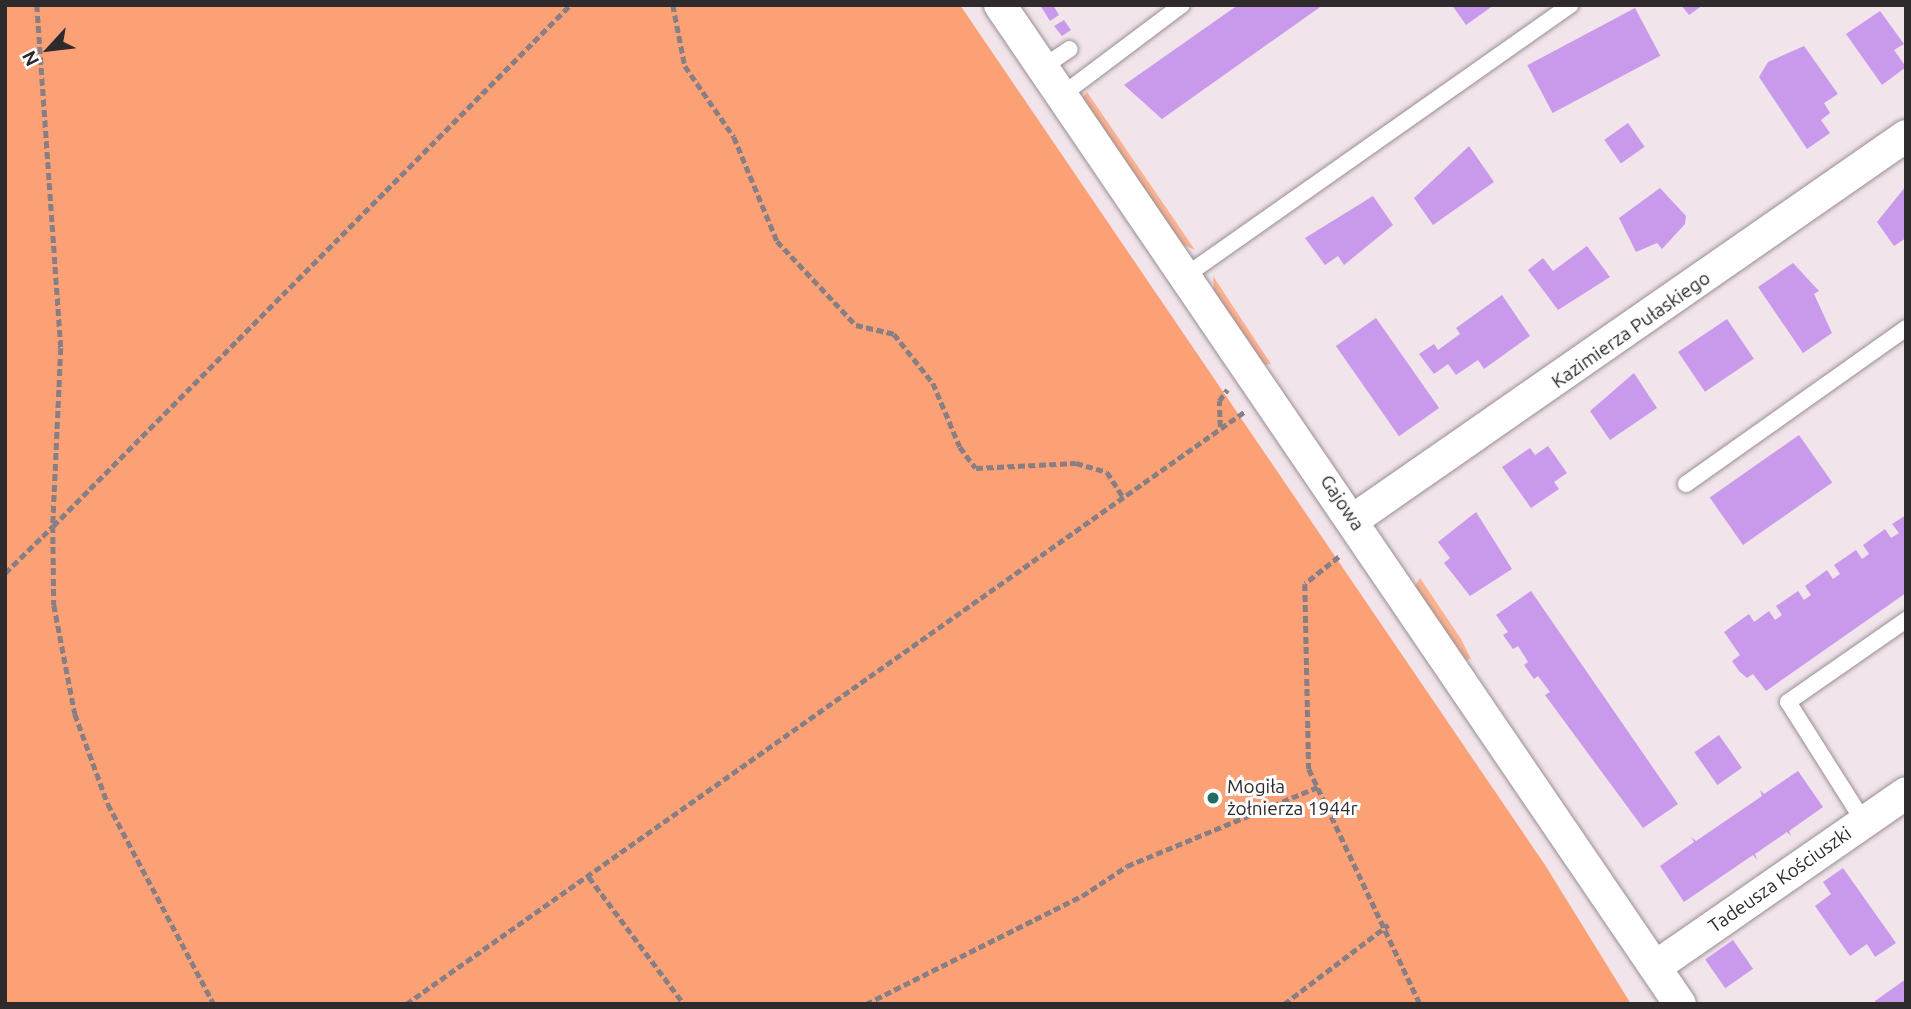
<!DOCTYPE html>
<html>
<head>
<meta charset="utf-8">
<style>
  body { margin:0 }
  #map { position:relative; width:1911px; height:1009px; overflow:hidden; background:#f1e4eb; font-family:Ubuntu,sans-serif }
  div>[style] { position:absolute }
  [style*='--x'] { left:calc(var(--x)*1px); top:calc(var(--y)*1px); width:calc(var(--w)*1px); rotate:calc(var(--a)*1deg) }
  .green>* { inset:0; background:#fcb391 }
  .forest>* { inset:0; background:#fca075 }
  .building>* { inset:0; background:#c99aec; transform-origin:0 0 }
  .path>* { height:4.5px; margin-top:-2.25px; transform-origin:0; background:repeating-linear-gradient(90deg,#877f84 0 7px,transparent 0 10.5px) }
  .roads { filter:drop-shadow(0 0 2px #998e94) drop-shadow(0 0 2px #998e94) }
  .lane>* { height:16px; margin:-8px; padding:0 8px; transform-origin:8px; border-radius:8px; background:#fff }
  .street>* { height:32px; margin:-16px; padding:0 16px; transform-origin:16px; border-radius:16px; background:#fff }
  .dots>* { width:19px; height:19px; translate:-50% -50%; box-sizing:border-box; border:4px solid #fff; border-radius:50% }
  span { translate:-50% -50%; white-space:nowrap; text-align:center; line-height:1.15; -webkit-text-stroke:6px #fff; paint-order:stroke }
  .street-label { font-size:19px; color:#2f2b2d }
  .poi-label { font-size:19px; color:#2f2b2d }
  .left { translate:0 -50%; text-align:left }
  .frame { position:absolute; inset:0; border:7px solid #2f2b2d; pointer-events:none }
  .north { position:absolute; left:14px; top:14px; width:70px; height:70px; -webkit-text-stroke:5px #fff; paint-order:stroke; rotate:243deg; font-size:19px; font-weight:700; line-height:28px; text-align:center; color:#2f2b2d }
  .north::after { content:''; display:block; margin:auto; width:24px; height:32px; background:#2f2b2d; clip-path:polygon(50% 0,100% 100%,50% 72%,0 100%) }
</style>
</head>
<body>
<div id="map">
  <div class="green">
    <i style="clip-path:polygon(1087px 92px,1195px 250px,1177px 242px,1080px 101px)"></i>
    <i style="clip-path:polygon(1213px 276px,1271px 364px,1261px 365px,1214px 295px)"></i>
    <i style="clip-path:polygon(1420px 578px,1461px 639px,1471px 659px,1463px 660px,1414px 588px)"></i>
  </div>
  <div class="forest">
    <i style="clip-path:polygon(5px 5px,960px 5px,1545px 865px,1631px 1004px,5px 1004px)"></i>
  </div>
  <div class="building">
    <i style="clip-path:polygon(1040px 5px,1053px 5px,1059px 15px,1050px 21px)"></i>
    <i style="clip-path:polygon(1238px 5px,1323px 5px,1162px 119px,1124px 85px)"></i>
    <i style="clip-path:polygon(1452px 5px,1494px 5px,1466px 25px)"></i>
    <i style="clip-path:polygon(1681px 5px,1703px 5px,1689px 15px)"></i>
    <i style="left:1635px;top:8px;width:54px;height:122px;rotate:62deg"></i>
    <i style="clip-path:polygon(1880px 11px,1904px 44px,1894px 50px,1906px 67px,1882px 85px,1846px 34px)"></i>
    <i style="clip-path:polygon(1064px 20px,1071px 30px,1062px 36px,1054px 26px)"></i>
    <i style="clip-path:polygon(1804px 46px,1838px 94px,1824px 103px,1830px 113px,1821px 120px,1830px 133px,1807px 149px,1759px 77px,1768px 62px)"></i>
    <i style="left:1628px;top:123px;width:29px;height:29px;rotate:55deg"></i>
    <i style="clip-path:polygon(1469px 146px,1494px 182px,1433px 225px,1414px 198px)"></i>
    <i style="clip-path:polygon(1906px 186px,1906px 238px,1894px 246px,1877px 222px)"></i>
    <i style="clip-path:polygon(1660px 188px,1686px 216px,1685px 224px,1662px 249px,1657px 243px,1636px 252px,1619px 218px)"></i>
    <i style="clip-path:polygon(1373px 196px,1393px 225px,1344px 265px,1338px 256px,1325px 265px,1305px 238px)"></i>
    <i style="clip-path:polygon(1587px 246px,1610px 277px,1558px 310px,1528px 270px,1543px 258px,1553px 271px)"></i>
    <i style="clip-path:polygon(1793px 263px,1819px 291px,1814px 294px,1832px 333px,1803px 353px,1758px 287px)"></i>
    <i style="clip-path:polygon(1502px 295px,1530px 336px,1484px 369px,1478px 360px,1456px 375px,1448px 364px,1434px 374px,1419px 354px,1434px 344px,1438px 350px,1460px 334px,1456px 328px)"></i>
    <i style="left:1376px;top:318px;width:110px;height:49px;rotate:55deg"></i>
    <i style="left:1727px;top:319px;width:48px;height:59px;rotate:56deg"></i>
    <i style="clip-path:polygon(1634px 373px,1657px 408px,1610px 440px,1590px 411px)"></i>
    <i style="left:1799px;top:435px;width:58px;height:109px;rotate:55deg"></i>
    <i style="clip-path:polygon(1548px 446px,1567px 473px,1554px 482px,1559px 489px,1531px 508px,1502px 467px,1530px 448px,1535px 455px)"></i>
    <i style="clip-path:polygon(1476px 512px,1512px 569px,1470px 596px,1444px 563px,1450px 558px,1438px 542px)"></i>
    <i style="clip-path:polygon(1906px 515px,1906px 593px,1766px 691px,1753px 674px,1747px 678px,1739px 671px,1732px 661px,1740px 655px,1724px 632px,1749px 614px,1754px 622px,1769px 611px,1775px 620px,1782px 615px,1776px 606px,1798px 591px,1804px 600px,1811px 595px,1805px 586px,1827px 570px,1833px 579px,1840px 574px,1834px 565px,1856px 550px,1862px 559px,1869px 554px,1863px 545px,1885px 529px,1891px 538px,1899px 533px,1892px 524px)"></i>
    <i style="clip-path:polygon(1531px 591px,1678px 804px,1643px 828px,1545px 695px,1550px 692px,1538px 676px,1534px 679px,1524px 665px,1528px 662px,1518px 646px,1513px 649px,1503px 635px,1508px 632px,1496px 615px)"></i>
    <i style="left:1719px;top:735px;width:40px;height:30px;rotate:55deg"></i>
    <i style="clip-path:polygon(1798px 771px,1823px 807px,1789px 831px,1791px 836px,1787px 832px,1755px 854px,1757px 860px,1753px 855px,1684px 902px,1660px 866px,1694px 842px,1691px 837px,1696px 841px,1762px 796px,1760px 790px,1764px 794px)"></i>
    <i style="clip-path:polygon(1843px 868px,1896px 943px,1875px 957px,1867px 944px,1850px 956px,1815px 906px,1831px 894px,1823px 882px)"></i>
    <i style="left:1733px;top:940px;width:35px;height:34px;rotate:55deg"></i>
    <i style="clip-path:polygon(1906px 979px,1906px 1004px,1877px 1004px,1875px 1001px)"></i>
  </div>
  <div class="path">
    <i style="--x:37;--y:5;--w:344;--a:86"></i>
    <i style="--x:61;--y:348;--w:178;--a:92.6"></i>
    <i style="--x:53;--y:526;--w:734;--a:-45.22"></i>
    <i style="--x:673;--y:5;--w:62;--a:78.9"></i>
    <i style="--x:685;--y:66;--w:86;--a:55.4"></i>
    <i style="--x:734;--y:137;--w:113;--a:67.5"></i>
    <i style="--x:777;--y:241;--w:115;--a:46.8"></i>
    <i style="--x:856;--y:325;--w:39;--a:13"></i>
    <i style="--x:894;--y:334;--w:63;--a:51.5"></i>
    <i style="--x:933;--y:383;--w:69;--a:67.1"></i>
    <i style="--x:960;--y:447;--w:26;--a:53"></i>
    <i style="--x:976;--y:468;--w:100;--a:-2.9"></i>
    <i style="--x:1076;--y:463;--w:32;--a:16"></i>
    <i style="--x:1107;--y:472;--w:30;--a:57"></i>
    <i style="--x:1220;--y:427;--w:26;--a:-92"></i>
    <i style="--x:1219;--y:401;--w:14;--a:-54"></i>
    <i style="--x:1339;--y:557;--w:43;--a:141.5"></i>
    <i style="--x:1305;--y:584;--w:185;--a:88.8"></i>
    <i style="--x:1309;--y:769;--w:260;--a:64.7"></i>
    <i style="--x:5;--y:573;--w:67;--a:-44.4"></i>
    <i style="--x:53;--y:526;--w:79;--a:89.3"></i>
    <i style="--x:54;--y:605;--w:111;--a:79.1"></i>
    <i style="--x:75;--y:714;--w:96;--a:69.9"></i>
    <i style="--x:108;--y:804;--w:226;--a:62.1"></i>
    <i style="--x:589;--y:877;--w:159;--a:53.2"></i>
    <i style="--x:406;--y:1004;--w:1026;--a:-35.24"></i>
    <i style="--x:866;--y:1004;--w:241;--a:-26.6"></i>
    <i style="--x:1082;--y:896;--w:54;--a:-33.7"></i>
    <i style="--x:1127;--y:866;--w:207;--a:-22.5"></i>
    <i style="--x:1284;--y:1004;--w:131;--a:-37.2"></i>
  </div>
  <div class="roads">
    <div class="lane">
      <i style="--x:1043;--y:67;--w:32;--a:-34"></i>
      <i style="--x:1062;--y:95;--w:150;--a:-36.9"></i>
      <i style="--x:1185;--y:276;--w:471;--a:-35.1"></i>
      <i style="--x:1686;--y:484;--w:270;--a:-35.3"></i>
      <i style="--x:1864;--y:822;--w:142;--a:-122.3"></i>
      <i style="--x:1788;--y:702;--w:144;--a:-34.8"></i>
    </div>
    <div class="street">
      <i style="--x:1000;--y:5;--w:1208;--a:55.76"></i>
      <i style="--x:1353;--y:520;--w:673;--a:-34.78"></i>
      <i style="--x:1655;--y:967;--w:305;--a:-34.7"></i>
    </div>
  </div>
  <div class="dots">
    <i style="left:1213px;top:798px;background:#246c62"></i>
  </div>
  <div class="street-label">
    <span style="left:1631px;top:330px;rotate:-35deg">Kazimierza Pułaskiego</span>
    <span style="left:1342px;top:503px;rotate:56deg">Gajowa</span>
    <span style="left:1780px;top:880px;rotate:-35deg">Tadeusza Kościuszki</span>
  </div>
  <div class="poi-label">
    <span class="left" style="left:1227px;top:798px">Mogiła<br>żołnierza 1944r</span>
  </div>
  <div class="frame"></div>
  <div class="north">N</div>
</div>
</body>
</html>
